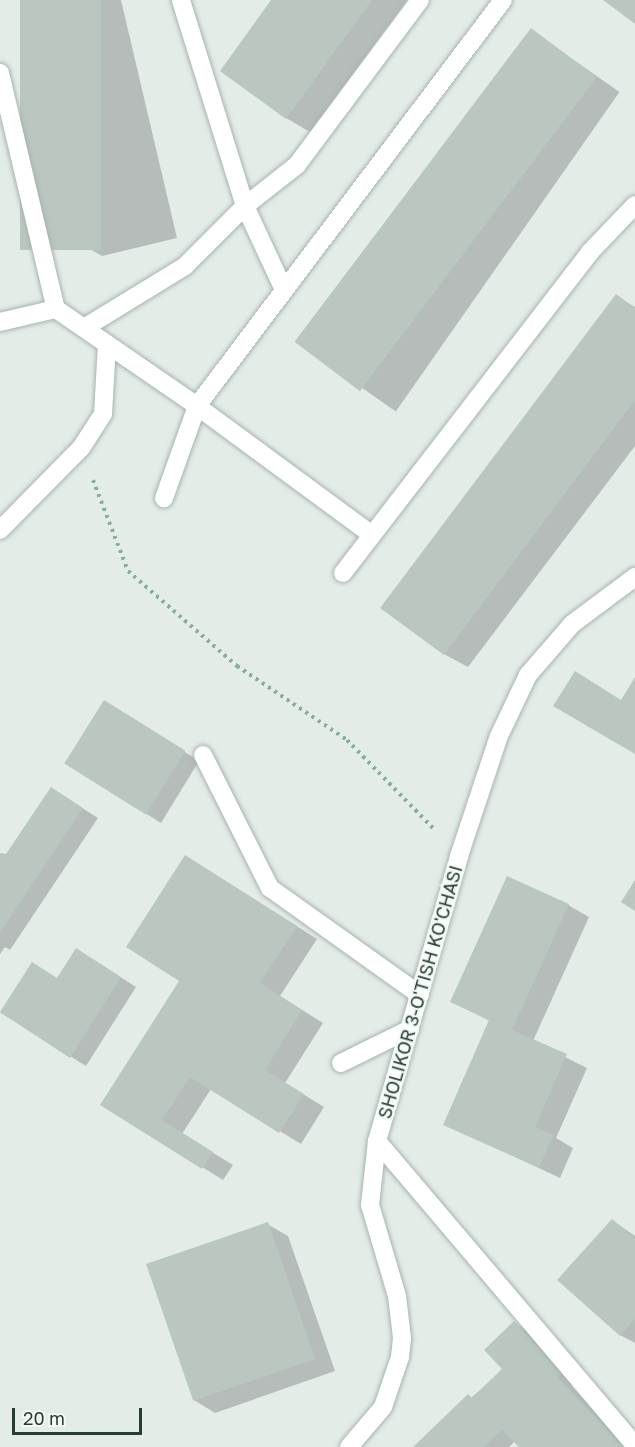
<!DOCTYPE html>
<html>
<head>
<meta charset="utf-8">
<style>
  body { margin:0 }
  #map { position:relative; width:635px; height:1447px; overflow:hidden; background:#e4ece8; font-family:"Golos Text",sans-serif }
  div>[style] { position:absolute }
  [style*='--x'] { left:calc(var(--x)*1px); top:calc(var(--y)*1px); width:calc(var(--w)*1px); rotate:calc(var(--a)*1deg) }
  .shadow>* { inset:0; background:#0003; transform-origin:0 0 }
  .building>* { inset:0; background:#bac7c0; transform-origin:0 0 }
  .path>* { height:4px; margin-top:-2px; transform-origin:0; background:repeating-linear-gradient(90deg,#87ae9d 0 3px,transparent 0 7.5px) }
  .roads { filter:drop-shadow(0 0 2px #a7b4ae) drop-shadow(0 0 2px #a7b4ae) }
  .service>* { height:18px; margin:-9px; padding:0 9px; transform-origin:9px; border-radius:9px; background:#fff }
  .minor>* { height:18px; margin:-9px; padding:0 9px; transform-origin:9px; border-radius:9px; background:#fff }
  span { translate:-50% -50%; white-space:nowrap; text-align:center; line-height:1.15; -webkit-text-stroke:5px #f5f9f6; paint-order:stroke }
  .street-label { font-size:18px; color:#253d34 }
  .scale { position:absolute; left:12px; top:1408px; width:130px; height:27px; box-sizing:border-box; border:3px solid #253d34; border-top:0; padding-left:8px; font-size:18px; line-height:21px; white-space:nowrap; color:#253d34; -webkit-text-stroke:4px #f5f9f6; paint-order:stroke }
</style>
</head>
<body>
<div id="map">
  <div class="shadow">
    <i style="clip-path:polygon(22px 0,121px 0,177px 238px,102px 256px,78px 242px)"></i>
    <i style="clip-path:polygon(273px 0,407px 0,310px 132px,286px 118px)"></i>
    <i style="left:531px;top:30px;width:108px;height:390px;rotate:35deg"></i>
    <i style="clip-path:polygon(616px 296px,635px 307px,635px 446px,468px 667px,444px 654px)"></i>
    <i style="clip-path:polygon(635px 680px,635px 752px,555px 706px,621px 701px)"></i>
    <i style="clip-path:polygon(120px 711px,199px 761px,161px 823px,65px 763px)"></i>
    <i style="clip-path:polygon(52px 789px,98px 818px,10px 950px,5px 947px,0 954px,0 856px,2px 853px,7px 856px)"></i>
    <i style="clip-path:polygon(206px 869px,317px 939px,280px 996px,323px 1023px,285px 1083px,324px 1107px,301px 1144px,211px 1089px,182px 1134px,233px 1165px,223px 1180px,102px 1105px,181px 980px)"></i>
    <i style="clip-path:polygon(568px 905px,589px 917px,533px 1041px,587px 1068px,556px 1138px,573px 1148px,560px 1178px,445px 1124px,490px 1021px,452px 1002px)"></i>
    <i style="clip-path:polygon(92px 959px,136px 987px,86px 1066px,1px 1013px,32px 964px,58px 980px)"></i>
    <i style="clip-path:polygon(613px 1221px,635px 1236px,635px 1343px,620px 1335px)"></i>
    <i style="clip-path:polygon(267px 1224px,288px 1236px,335px 1371px,215px 1413px,194px 1400px,148px 1266px)"></i>
    <i style="clip-path:polygon(514px 1323px,530px 1332px,576px 1381px,571px 1386px,630px 1447px,521px 1447px,515px 1441px,509px 1447px,415px 1447px,504px 1369px)"></i>
  </div>
  <div class="building">
    <i style="left:20px;top:0;width:81px;height:250px"></i>
    <i style="clip-path:polygon(271px 0,372px 0,286px 119px,220px 71px)"></i>
    <i style="clip-path:polygon(603px 0,635px 0,635px 24px)"></i>
    <i style="left:531px;top:28px;width:82px;height:393px;rotate:37deg"></i>
    <i style="clip-path:polygon(616px 294px,635px 308px,635px 400px,444px 655px,380px 608px)"></i>
    <i style="clip-path:polygon(575px 671px,621px 700px,635px 677px,635px 754px,553px 706px)"></i>
    <i style="left:104px;top:700px;width:96px;height:75px;rotate:32deg"></i>
    <i style="clip-path:polygon(51px 787px,83px 808px,0 933px,0 853px,6px 854px)"></i>
    <i style="clip-path:polygon(185px 855px,297px 926px,260px 983px,302px 1010px,265px 1070px,304px 1094px,279px 1133px,190px 1077px,162px 1120px,213px 1152px,202px 1169px,100px 1105px,179px 981px,126px 947px)"></i>
    <i style="clip-path:polygon(507px 876px,569px 904px,512px 1030px,567px 1054px,535px 1127px,553px 1135px,539px 1168px,443px 1125px,489px 1020px,450px 1002px)"></i>
    <i style="clip-path:polygon(635px 880px,635px 911px,621px 902px)"></i>
    <i style="clip-path:polygon(76px 948px,121px 977px,70px 1058px,0 1012px,32px 962px,57px 978px)"></i>
    <i style="clip-path:polygon(612px 1219px,635px 1239px,635px 1319px,620px 1336px,557px 1280px)"></i>
    <i style="left:268px;top:1222px;width:145px;height:129px;rotate:71deg"></i>
    <i style="clip-path:polygon(514px 1321px,562px 1371px,557px 1377px,625px 1447px,519px 1447px,502px 1430px,484px 1447px,413px 1447px,468px 1394px,472px 1398px,502px 1369px,484px 1350px)"></i>
  </div>
  <div class="path">
    <i style="--x:93;--y:480;--w:97;--a:69"></i>
    <i style="--x:128;--y:571;--w:145;--a:41.1"></i>
    <i style="--x:237;--y:666;--w:133;--a:33.9"></i>
    <i style="--x:347;--y:740;--w:124;--a:45.7"></i>
  </div>
  <div class="roads">
    <div class="service">
      <i style="--x:0;--y:73;--w:243;--a:76.7"></i>
      <i style="--x:284;--y:290;--w:93;--a:-114.9"></i>
      <i style="--x:245;--y:206;--w:66;--a:-38.3"></i>
      <i style="--x:297;--y:165;--w:206;--a:-53.3"></i>
      <i style="--x:0;--y:322;--w:57;--a:-13.1"></i>
      <i style="--x:56;--y:309;--w:171;--a:34.5"></i>
      <i style="--x:197;--y:406;--w:98;--a:109.7"></i>
      <i style="--x:84;--y:328;--w:119;--a:-31.5"></i>
      <i style="--x:185;--y:266;--w:85;--a:-45"></i>
      <i style="--x:245;--y:206;--w:216;--a:-107.3"></i>
      <i style="--x:0;--y:530;--w:115;--a:-45.4"></i>
      <i style="--x:81;--y:448;--w:40;--a:-57.1"></i>
      <i style="--x:103;--y:414;--w:70;--a:-86.7"></i>
      <i style="--x:372;--y:535;--w:217;--a:-143.6"></i>
      <i style="--x:197;--y:406;--w:508;--a:-52.99"></i>
      <i style="--x:343;--y:573;--w:405;--a:-52.4"></i>
      <i style="--x:590;--y:252;--w:65;--a:-46.2"></i>
      <i style="--x:203;--y:755;--w:149;--a:63.3"></i>
      <i style="--x:270;--y:888;--w:184;--a:35.5"></i>
      <i style="--x:341;--y:1063;--w:77;--a:-26.2"></i>
    </div>
    <div class="minor">
      <i style="--x:377;--y:1141;--w:399;--a:49.7"></i>
      <i style="--x:349;--y:1447;--w:52;--a:-49.6"></i>
      <i style="--x:383;--y:1407;--w:53;--a:-71.2"></i>
      <i style="--x:400;--y:1357;--w:19;--a:-84"></i>
      <i style="--x:402;--y:1338;--w:42;--a:-96.8"></i>
      <i style="--x:397;--y:1296;--w:95;--a:-106.5"></i>
      <i style="--x:370;--y:1205;--w:64;--a:-83.8"></i>
      <i style="--x:377;--y:1141;--w:297;--a:-73.9"></i>
      <i style="--x:459;--y:856;--w:126;--a:-71.6"></i>
      <i style="--x:499;--y:736;--w:68;--a:-64.6"></i>
      <i style="--x:528;--y:675;--w:67;--a:-49.2"></i>
      <i style="--x:572;--y:624;--w:79;--a:-36.7"></i>
    </div>
  </div>
  <div class="street-label">
    <span style="left:420px;top:992px;rotate:-74deg">SHOLIKOR 3-O'TISH KO'CHASI</span>
  </div>
  <div class="scale">20 m</div>
</div>
</body>
</html>
